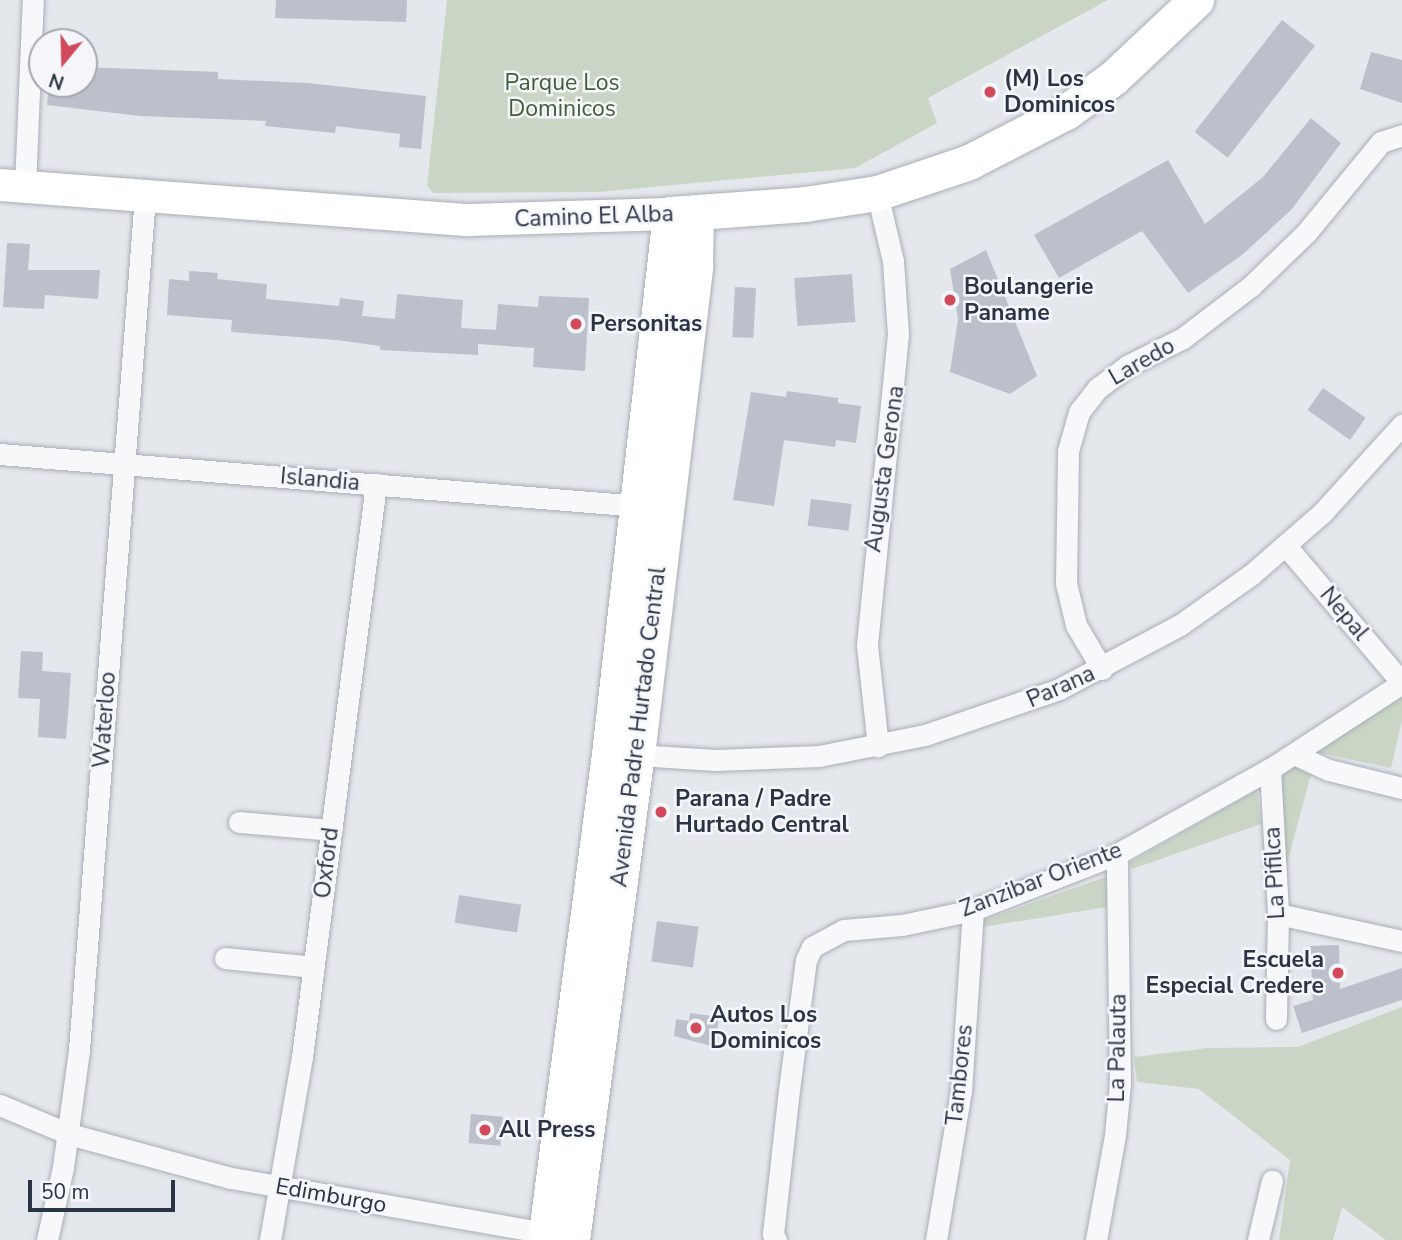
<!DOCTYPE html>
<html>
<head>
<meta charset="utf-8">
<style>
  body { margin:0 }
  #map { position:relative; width:1402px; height:1240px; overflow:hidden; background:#e4e7ec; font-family:"Nunito Sans",sans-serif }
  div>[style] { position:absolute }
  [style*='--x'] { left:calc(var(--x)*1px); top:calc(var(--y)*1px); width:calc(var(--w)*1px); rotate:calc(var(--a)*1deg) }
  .green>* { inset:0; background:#c9d6c5 }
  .building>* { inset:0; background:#bbc0ca; transform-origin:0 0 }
  .roads { filter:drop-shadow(0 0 2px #a9aeb7) drop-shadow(0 0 2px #a9aeb7) }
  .minor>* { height:21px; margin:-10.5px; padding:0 10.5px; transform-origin:10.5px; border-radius:10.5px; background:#f7f8fa }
  .secondary>* { height:32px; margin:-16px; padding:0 16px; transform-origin:16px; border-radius:16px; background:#fff }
  .primary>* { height:35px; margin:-17.5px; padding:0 17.5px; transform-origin:17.5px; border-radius:17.5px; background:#fff }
  .dots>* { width:19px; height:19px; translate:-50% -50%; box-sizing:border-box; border:4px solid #f4f6f9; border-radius:50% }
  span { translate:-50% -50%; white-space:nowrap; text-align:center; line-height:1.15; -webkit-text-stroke:5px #f4f6f9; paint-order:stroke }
  .poi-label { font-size:23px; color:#2b3445; font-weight:700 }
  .left { translate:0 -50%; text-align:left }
  .right { translate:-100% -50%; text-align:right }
  .park-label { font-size:23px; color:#3f6138 }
  .street-label { font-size:23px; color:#2b3445 }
  .north { position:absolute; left:28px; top:28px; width:70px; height:70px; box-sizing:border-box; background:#f4f6f9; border:2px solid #a4a8b1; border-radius:50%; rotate:199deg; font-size:19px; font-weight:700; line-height:28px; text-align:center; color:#2b3445 }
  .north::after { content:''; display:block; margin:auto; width:24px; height:32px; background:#d1495b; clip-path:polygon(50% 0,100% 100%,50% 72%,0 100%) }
  .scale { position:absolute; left:28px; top:1180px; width:147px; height:32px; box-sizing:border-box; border:4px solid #2b3445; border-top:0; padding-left:9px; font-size:21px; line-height:24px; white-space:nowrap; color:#2b3445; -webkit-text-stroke:5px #f4f6f9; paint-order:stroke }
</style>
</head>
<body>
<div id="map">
  <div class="green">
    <i style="clip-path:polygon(447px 0,1108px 0,928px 98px,937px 123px,855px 168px,598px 192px,433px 193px,427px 186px)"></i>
    <i style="clip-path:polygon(1402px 697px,1402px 720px,1391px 768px,1315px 752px)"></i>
    <i style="clip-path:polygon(1293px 765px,1312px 770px,1282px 883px,1278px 770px)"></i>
    <i style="clip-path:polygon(1257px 790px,1261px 824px,1132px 869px,1129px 863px)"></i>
    <i style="clip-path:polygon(1108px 876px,1107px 907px,983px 927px,984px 920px)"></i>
    <i style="clip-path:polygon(1402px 1007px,1402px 1240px,1386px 1240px,1342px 1207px,1333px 1240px,1279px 1240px,1290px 1160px,1199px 1089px,1137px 1082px,1134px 1057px,1208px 1048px,1298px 1047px)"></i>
  </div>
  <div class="building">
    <i style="clip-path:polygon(276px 0,407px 0,406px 22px,275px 18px)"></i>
    <i style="left:1282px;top:20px;width:42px;height:142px;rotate:38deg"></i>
    <i style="clip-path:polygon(1371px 52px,1402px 60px,1402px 103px,1360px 89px)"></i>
    <i style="clip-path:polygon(84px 67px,218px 72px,218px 79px,308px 83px,426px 96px,421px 149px,399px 147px,400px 134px,336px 126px,335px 133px,265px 126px,266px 121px,140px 116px,47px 105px,49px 84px,84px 84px)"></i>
    <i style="clip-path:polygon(1311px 118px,1341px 143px,1292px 209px,1242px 255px,1188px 293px,1142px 231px,1059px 278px,1034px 235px,1168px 160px,1205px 224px,1263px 177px)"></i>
    <i style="clip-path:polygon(7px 243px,30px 244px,28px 270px,100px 270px,98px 299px,45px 295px,44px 309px,3px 307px)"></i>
    <i style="clip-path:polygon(986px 250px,1037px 376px,1010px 394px,950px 372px,958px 319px,950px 269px)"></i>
    <i style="clip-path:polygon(189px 271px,218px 273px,217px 279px,267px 284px,266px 299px,339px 306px,340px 298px,364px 301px,362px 316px,395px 319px,397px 294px,463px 300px,461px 328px,496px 330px,498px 304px,538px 307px,539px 296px,589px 298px,585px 371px,533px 367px,534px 348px,478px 344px,478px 355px,380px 350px,380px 346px,337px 340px,231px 332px,232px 320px,167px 315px,169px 279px,189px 281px)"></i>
    <i style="left:852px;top:274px;width:48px;height:58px;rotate:86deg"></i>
    <i style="left:735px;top:287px;width:21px;height:50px;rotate:3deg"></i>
    <i style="left:1323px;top:388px;width:52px;height:27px;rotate:35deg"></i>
    <i style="clip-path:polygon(787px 391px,838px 398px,838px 403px,861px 406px,856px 443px,836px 440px,835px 447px,784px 440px,774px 506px,733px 500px,751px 392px,786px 397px)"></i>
    <i style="left:811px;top:499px;width:41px;height:27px;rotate:7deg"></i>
    <i style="clip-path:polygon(21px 651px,43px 652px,42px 671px,71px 673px,66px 739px,38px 737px,40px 699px,18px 698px)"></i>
    <i style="left:459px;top:895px;width:63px;height:28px;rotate:9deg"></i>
    <i style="left:657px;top:921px;width:42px;height:41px;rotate:8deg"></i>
    <i style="clip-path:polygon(1339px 945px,1340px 989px,1402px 968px,1402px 1000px,1302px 1033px,1293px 1006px,1313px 1000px,1310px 946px)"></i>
    <i style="clip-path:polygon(690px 1013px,719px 1017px,715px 1047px,674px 1036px,676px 1019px,689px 1021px)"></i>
    <i style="left:471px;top:1114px;width:32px;height:29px;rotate:5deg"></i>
  </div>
  <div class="roads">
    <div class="minor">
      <i style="--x:25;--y:187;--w:187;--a:-87.6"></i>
      <i style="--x:877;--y:193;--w:70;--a:76.8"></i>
      <i style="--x:893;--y:261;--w:73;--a:86.1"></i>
      <i style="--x:898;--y:334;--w:313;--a:95.7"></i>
      <i style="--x:867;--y:645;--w:102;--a:83.8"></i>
      <i style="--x:0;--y:454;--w:641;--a:4.65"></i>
      <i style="--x:1286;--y:546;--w:180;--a:49.7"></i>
      <i style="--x:1102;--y:669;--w:51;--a:-120.6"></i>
      <i style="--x:1076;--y:625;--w:43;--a:-103.4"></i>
      <i style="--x:1066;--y:583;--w:132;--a:-89.1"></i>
      <i style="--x:1068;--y:451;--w:41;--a:-74.2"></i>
      <i style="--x:1079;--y:412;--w:31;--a:-52"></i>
      <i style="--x:1098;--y:388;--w:36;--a:-37"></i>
      <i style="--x:1127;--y:366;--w:63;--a:-26.6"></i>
      <i style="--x:1183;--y:338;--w:86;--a:-37.4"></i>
      <i style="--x:1251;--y:286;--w:76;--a:-43.9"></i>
      <i style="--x:1306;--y:233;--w:118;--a:-50.5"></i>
      <i style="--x:1381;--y:142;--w:22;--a:-18"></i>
      <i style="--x:1294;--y:754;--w:38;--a:25"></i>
      <i style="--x:1329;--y:770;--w:75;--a:13.9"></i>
      <i style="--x:637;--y:755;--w:79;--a:3.6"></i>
      <i style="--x:716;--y:760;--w:103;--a:-2.2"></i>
      <i style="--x:819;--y:756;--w:108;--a:-11.2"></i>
      <i style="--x:925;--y:735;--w:142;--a:-18.9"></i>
      <i style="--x:1059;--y:689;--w:137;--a:-27.9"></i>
      <i style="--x:1180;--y:625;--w:88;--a:-35.3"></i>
      <i style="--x:1252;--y:574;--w:94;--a:-41.1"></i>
      <i style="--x:1323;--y:512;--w:118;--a:-47.8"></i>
      <i style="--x:1270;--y:769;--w:145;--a:86.8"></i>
      <i style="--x:1278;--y:914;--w:105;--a:91.1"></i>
      <i style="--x:239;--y:822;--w:93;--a:4.9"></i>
      <i style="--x:1278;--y:914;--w:127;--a:12.3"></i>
      <i style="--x:225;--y:958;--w:89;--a:5.8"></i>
      <i style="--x:0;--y:1105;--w:75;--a:22.8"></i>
      <i style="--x:69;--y:1134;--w:168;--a:15.2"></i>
      <i style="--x:231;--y:1178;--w:321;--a:9.9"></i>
      <i style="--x:47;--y:1240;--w:75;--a:-77.6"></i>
      <i style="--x:63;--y:1167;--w:118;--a:-82.2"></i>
      <i style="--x:79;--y:1050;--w:856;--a:-85.58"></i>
      <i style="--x:270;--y:1240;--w:186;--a:-80.1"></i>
      <i style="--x:302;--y:1057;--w:578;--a:-82.64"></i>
      <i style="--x:776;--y:1240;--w:7;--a:-117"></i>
      <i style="--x:773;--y:1234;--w:137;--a:-83.7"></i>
      <i style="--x:788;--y:1098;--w:139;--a:-82.6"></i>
      <i style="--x:806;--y:960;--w:14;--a:-65"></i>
      <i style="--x:812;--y:947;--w:36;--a:-28"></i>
      <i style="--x:844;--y:930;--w:58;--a:-4.9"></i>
      <i style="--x:902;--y:925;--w:73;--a:-11.9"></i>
      <i style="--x:973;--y:910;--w:155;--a:-21.3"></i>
      <i style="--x:1117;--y:854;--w:175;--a:-29.1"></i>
      <i style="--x:1270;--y:769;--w:158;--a:-33.1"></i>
      <i style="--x:936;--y:1240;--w:151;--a:-80.5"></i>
      <i style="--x:961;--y:1091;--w:181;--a:-86.2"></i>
      <i style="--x:1096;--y:1240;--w:107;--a:-79.7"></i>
      <i style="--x:1115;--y:1135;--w:52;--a:-84.5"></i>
      <i style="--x:1120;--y:1083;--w:229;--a:-90.8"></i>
      <i style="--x:1258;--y:1240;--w:61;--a:-76.7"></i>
    </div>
    <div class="secondary">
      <i style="--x:0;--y:185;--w:470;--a:4.3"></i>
      <i style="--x:469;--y:220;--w:201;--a:-1.7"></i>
    </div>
    <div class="primary">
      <i style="--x:545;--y:1240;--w:490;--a:-82.5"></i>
      <i style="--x:609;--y:754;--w:543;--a:-83.56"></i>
      <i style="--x:670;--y:214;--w:135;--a:-4.2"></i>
      <i style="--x:805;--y:204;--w:73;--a:-8.7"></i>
      <i style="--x:877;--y:193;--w:97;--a:-18.6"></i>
      <i style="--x:969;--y:162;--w:109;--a:-27.3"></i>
      <i style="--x:1066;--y:112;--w:58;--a:-35.9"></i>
      <i style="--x:1113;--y:78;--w:114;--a:-43.2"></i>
      <i style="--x:572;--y:1240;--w:489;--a:-82.4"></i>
      <i style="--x:637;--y:755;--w:493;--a:-83.2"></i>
      <i style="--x:695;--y:265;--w:52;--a:-88.9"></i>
    </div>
  </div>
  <div class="dots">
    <i style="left:990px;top:92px;background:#d1495b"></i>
    <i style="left:950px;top:300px;background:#d1495b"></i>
    <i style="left:576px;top:324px;background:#d1495b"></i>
    <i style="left:661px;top:812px;background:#d1495b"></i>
    <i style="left:1338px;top:973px;background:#d1495b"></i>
    <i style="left:696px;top:1028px;background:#d1495b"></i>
    <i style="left:485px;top:1130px;background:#d1495b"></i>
  </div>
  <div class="poi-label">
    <span class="left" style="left:1004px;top:92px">(M) Los<br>Dominicos</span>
    <span class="left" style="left:964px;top:300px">Boulangerie<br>Paname</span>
    <span class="left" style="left:590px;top:324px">Personitas</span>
    <span class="left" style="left:675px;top:812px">Parana / Padre<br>Hurtado Central</span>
    <span class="right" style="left:1324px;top:973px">Escuela<br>Especial Credere</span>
    <span class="left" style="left:710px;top:1028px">Autos Los<br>Dominicos</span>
    <span class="left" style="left:499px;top:1130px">All Press</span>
  </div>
  <div class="park-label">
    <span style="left:562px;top:96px">Parque Los<br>Dominicos</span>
  </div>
  <div class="street-label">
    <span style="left:594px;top:217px;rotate:-2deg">Camino El Alba</span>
    <span style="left:1142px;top:362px;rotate:-30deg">Laredo</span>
    <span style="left:885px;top:469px;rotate:-82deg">Augusta Gerona</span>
    <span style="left:320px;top:480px;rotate:5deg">Islandia</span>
    <span style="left:1344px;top:614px;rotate:50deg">Nepal</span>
    <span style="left:1061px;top:687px;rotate:-24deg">Parana</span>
    <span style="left:105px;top:720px;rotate:-86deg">Waterloo</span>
    <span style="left:639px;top:727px;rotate:-83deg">Avenida Padre Hurtado Central</span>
    <span style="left:327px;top:863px;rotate:-83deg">Oxford</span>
    <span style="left:1275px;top:873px;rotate:-93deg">La Pifilca</span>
    <span style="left:1041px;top:880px;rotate:-21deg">Zanzibar Oriente</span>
    <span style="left:1118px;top:1048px;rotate:-89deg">La Palauta</span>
    <span style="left:960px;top:1075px;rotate:-84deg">Tambores</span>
    <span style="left:331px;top:1196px;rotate:10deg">Edimburgo</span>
  </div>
  <div class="north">N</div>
  <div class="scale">50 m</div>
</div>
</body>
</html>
